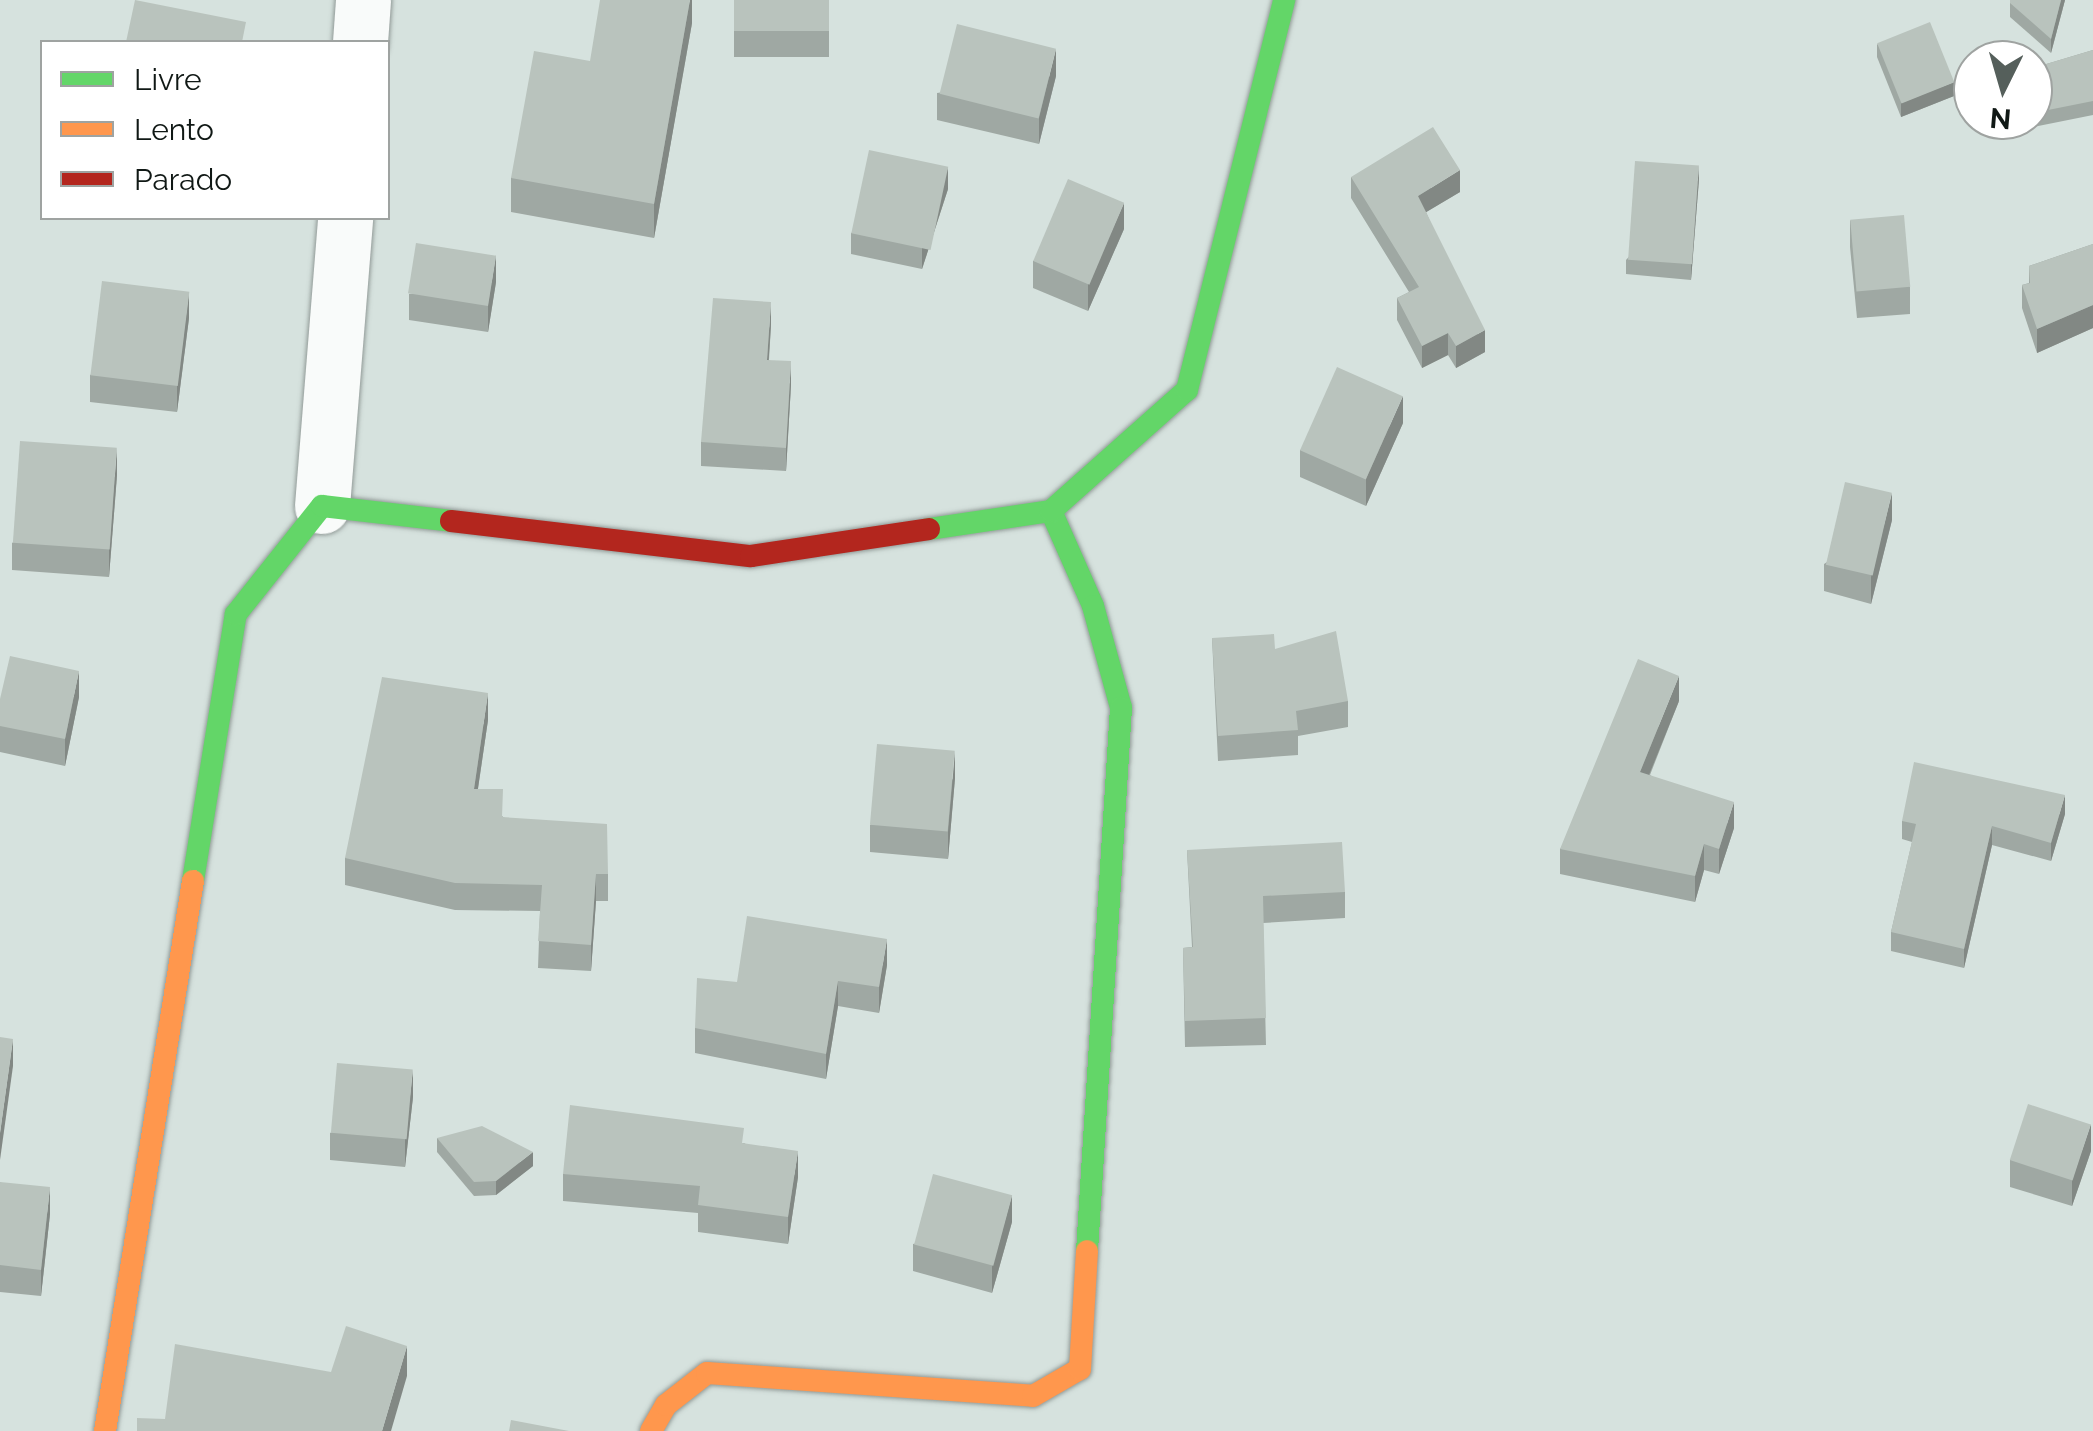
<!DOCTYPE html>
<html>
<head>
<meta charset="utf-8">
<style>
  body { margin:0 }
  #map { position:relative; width:2093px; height:1431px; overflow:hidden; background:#d6e2de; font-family:Raleway,sans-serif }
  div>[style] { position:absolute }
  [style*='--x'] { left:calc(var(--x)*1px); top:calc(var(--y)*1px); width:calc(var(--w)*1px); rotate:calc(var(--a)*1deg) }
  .roads { filter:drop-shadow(0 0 2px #929b98) drop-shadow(0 0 2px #929b98) }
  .street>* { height:55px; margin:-27.5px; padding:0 27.5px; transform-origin:27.5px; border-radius:27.5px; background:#f9fbfa }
  .fast>* { height:22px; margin:-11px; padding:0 11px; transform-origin:11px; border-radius:11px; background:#63d668 }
  .slow>* { height:22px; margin:-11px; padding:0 11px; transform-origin:11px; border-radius:11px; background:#ff974d }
  .jam>* { height:22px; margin:-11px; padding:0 11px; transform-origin:11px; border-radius:11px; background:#b3261e }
  .wall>* { inset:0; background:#9fa8a3; transform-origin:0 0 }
  .shaded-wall>* { inset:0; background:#828884 }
  .building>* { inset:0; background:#b9c3bd; transform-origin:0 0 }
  span { translate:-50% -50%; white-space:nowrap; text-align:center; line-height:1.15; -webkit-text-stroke:8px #fff; paint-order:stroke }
  .legend { position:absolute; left:40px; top:40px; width:350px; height:180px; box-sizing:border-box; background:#fff; border:2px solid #9fa3a1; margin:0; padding:12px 18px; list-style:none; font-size:30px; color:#101815 }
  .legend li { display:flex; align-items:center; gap:20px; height:50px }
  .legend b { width:50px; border:2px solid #9fa3a1 }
  .north { position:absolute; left:1953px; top:40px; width:100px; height:100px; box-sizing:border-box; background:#fff; border:2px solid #9fa3a1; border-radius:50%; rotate:185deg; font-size:28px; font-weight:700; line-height:40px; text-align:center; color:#101815 }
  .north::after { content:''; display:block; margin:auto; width:35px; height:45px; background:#555f5b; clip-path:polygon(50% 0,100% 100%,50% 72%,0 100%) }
</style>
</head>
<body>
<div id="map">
  <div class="roads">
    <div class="street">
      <i style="--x:360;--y:42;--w:42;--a:-85.9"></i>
      <i style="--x:322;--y:506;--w:289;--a:-85.4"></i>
    </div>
    <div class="fast">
      <i style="--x:1051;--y:511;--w:104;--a:66.1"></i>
      <i style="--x:1093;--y:606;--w:106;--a:74.6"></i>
      <i style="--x:1121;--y:708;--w:544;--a:93.58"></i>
      <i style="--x:929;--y:529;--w:123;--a:-8.4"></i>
      <i style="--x:1051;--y:511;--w:182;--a:-41.7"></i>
      <i style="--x:1187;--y:390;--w:402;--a:-76"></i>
      <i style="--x:193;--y:881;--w:270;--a:-80.9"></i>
      <i style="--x:236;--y:614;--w:138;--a:-51.5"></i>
      <i style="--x:322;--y:506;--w:130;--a:6.6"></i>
    </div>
    <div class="slow">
      <i style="--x:105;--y:1431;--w:557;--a:-80.91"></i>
      <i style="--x:651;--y:1431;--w:30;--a:-60"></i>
      <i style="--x:666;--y:1405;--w:52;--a:-38"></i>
      <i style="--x:707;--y:1373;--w:327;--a:4"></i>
      <i style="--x:1033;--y:1396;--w:54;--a:-29.9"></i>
      <i style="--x:1080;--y:1369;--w:118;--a:-86.6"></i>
    </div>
    <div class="jam">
      <i style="--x:451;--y:521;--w:302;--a:6.7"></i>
      <i style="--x:751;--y:556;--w:180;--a:-8.6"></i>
    </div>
  </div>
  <div class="wall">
    <i style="clip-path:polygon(692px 0,692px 23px,654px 238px,511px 212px,511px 178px)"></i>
    <i style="left:734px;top:0;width:95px;height:57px"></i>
    <i style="clip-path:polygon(2010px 0,2065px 0,2051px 53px,2010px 17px)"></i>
    <i style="clip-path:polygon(1877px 44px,1954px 96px,1901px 117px,1877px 57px)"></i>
    <i style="clip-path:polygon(2093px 50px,2093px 115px,2018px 130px,2017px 120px,2033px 120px,2033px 68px)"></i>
    <i style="clip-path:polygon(1056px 76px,1039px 144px,937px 120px,937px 93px)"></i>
    <i style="clip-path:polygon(1351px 177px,1460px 192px,1426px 212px,1485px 352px,1456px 368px,1448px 355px,1422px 368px,1397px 320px,1397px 298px,1409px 292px,1351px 198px)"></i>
    <i style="clip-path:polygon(1699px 179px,1691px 280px,1626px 274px,1626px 260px)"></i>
    <i style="clip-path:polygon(948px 189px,922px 269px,851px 254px,851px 233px)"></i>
    <i style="clip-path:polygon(1850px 220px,1910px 287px,1910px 314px,1857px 318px,1850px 247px)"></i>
    <i style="clip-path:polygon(1124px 229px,1088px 311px,1033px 288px,1033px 261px)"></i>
    <i style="clip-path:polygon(2093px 244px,2093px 328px,2037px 353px,2022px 308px,2022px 285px,2029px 283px,2029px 266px)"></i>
    <i style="clip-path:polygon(496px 282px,488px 332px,409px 320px,409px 294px)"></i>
    <i style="clip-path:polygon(189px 318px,177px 412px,90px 402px,90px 375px)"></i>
    <i style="clip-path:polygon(771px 325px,769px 360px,791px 385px,786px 471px,701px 466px,701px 442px)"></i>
    <i style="clip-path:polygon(1403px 423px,1366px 506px,1300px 477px,1300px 450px)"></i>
    <i style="clip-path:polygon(117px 475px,109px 577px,12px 570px,12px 543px)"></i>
    <i style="clip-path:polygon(1892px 520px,1871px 604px,1824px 591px,1824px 564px)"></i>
    <i style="clip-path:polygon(1212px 638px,1275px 649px,1348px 701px,1348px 727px,1298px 736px,1298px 755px,1218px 761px)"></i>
    <i style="clip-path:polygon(79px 697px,65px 766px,0 752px,0 699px)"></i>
    <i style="clip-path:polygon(1679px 701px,1650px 775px,1734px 828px,1719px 874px,1704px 870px,1695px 902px,1560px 874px,1560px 849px)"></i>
    <i style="clip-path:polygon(488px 720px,478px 789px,503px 817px,608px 874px,608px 901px,596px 901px,591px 971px,538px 968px,540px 911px,455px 910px,345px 885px,345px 858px)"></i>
    <i style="clip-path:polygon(955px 778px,948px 859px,870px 852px,870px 825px)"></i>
    <i style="clip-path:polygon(2065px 814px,2051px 861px,1992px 845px,1964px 968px,1891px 951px,1891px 932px,1912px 842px,1902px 839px,1902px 821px)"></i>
    <i style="clip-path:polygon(1187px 850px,1345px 892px,1345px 918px,1263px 923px,1266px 1045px,1185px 1047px,1183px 948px,1192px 947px)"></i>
    <i style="clip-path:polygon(887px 965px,879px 1013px,838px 1006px,826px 1079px,695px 1053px,695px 1028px,737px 982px)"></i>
    <i style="clip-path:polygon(413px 1097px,405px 1167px,330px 1160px,330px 1133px)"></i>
    <i style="clip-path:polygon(437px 1138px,533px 1166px,496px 1195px,474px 1196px,437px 1152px)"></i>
    <i style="clip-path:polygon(744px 1143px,798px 1177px,788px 1244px,698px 1232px,698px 1213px,563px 1201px,563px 1174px)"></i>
    <i style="clip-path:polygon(2091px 1151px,2072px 1206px,2010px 1187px,2010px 1160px)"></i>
    <i style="clip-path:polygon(0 1182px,50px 1214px,41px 1296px,0 1292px)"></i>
    <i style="clip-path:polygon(1012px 1222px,992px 1293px,913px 1271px,913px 1244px)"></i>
  </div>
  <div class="shaded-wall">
    <i style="clip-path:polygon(690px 0,692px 0,692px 23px,654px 238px,654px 204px)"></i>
    <i style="clip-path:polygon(2061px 0,2065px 0,2051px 53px,2051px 39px)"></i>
    <i style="clip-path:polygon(1056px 49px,1056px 76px,1039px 144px,1039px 118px)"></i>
    <i style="clip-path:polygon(1954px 82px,1954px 96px,1901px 117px,1901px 103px)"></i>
    <i style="clip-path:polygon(1699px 165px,1699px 179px,1691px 280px,1691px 266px)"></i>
    <i style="clip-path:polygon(948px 167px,948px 189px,922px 269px,922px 248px)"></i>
    <i style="clip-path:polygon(1460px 170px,1460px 192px,1418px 217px,1418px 196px)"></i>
    <i style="clip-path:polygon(1124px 203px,1124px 229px,1088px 311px,1088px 284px)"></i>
    <i style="clip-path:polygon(496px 255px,496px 282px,488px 332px,488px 305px)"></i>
    <i style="clip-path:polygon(189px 292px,189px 318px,177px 412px,177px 386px)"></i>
    <i style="clip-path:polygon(771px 302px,771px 325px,767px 383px,767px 360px)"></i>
    <i style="clip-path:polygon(2093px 305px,2093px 328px,2037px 353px,2037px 329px)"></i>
    <i style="clip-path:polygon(1485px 330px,1485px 352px,1456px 368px,1456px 346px)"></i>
    <i style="clip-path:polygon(1448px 333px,1448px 355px,1422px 368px,1422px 346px)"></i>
    <i style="clip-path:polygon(791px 361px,791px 385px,786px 471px,786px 448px)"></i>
    <i style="clip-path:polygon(1403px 396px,1403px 423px,1366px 506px,1366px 479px)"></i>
    <i style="clip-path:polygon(117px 448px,117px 475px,109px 577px,109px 550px)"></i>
    <i style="clip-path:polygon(1892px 493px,1892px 520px,1871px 604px,1871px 577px)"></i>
    <i style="clip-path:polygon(79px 671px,79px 697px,65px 766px,65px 739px)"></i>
    <i style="clip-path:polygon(1679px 676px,1679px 701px,1640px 797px,1640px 772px)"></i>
    <i style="clip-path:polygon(488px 693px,488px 720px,474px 815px,474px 789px)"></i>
    <i style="clip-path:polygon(955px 751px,955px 778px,948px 859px,948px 832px)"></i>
    <i style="clip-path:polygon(2065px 795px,2065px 814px,2051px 861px,2051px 843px)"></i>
    <i style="clip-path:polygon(1734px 802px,1734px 828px,1719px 874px,1719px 849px)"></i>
    <i style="clip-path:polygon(1992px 826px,1992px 845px,1964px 968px,1964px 949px)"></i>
    <i style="clip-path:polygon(1704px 844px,1704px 870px,1695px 902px,1695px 876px)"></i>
    <i style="clip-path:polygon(596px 874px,596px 901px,591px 971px,591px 945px)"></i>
    <i style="clip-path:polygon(887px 939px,887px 965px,879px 1013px,879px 987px)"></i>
    <i style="clip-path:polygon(838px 981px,838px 1006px,826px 1079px,826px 1054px)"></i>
    <i style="clip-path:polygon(13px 1039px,13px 1066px,0 1160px,0 1133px)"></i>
    <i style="clip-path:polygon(413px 1070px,413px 1097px,405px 1167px,405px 1140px)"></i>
    <i style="clip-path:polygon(2091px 1124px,2091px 1151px,2072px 1206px,2072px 1180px)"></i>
    <i style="clip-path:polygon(798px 1151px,798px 1177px,788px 1244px,788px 1217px)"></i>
    <i style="clip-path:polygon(533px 1152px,533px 1166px,496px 1195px,496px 1181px)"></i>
    <i style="clip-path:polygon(50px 1187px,50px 1214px,41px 1296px,41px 1270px)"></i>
    <i style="clip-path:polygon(1012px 1195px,1012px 1222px,992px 1293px,992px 1267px)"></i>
    <i style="clip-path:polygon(407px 1346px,407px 1376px,391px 1431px,382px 1431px)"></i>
  </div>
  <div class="building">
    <i style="clip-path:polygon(135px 0,246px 22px,242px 42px,126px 42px)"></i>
    <i style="clip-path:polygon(600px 0,690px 0,654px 204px,511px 178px,534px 51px,590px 61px)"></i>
    <i style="left:734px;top:0;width:95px;height:31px"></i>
    <i style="clip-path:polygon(2010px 0,2061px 0,2051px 39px,2010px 3px)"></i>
    <i style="left:1930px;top:22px;width:65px;height:57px;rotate:68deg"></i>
    <i style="left:957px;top:24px;width:102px;height:72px;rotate:14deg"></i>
    <i style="clip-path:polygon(2093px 50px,2093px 101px,2033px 113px,2033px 68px)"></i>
    <i style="clip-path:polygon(1433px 127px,1460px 170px,1418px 196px,1485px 330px,1456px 346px,1448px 333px,1422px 346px,1397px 298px,1419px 287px,1351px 177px)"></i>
    <i style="left:869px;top:150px;width:81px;height:85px;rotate:12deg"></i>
    <i style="left:1635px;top:161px;width:64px;height:99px;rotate:4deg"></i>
    <i style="left:1068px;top:179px;width:61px;height:89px;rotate:23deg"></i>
    <i style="left:1904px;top:215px;width:72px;height:54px;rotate:85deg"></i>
    <i style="left:416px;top:243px;width:81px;height:51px;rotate:9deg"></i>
    <i style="clip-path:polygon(2093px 244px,2093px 305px,2037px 329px,2022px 285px,2030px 283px,2029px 266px)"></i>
    <i style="left:102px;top:281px;width:88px;height:95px;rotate:7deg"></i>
    <i style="clip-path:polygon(713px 298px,771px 302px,767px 360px,791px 361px,786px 448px,701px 442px)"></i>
    <i style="left:1337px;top:367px;width:72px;height:91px;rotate:24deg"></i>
    <i style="left:20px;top:441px;width:97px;height:102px;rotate:4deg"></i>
    <i style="left:1845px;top:482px;width:48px;height:85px;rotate:13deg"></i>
    <i style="clip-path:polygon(1336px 631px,1348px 701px,1296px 711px,1298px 730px,1218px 736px,1212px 638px,1274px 634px,1275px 649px)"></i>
    <i style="clip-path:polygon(10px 656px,79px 671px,65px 739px,0 726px,0 699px)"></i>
    <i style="clip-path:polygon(1638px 659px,1679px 676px,1640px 772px,1734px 802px,1719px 849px,1704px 844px,1695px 876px,1560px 849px)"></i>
    <i style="clip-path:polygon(382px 677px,488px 693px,474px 789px,503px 789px,502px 817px,607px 824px,608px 874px,596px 874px,591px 945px,538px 941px,542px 885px,455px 883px,345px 858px)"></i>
    <i style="left:877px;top:744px;width:78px;height:81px;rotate:5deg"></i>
    <i style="clip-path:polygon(1914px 762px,2065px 795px,2051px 843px,1992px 826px,1964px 949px,1891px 932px,1916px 824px,1902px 821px)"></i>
    <i style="clip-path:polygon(1342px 842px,1345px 892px,1263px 896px,1266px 1018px,1185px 1021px,1183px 948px,1193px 947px,1187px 850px)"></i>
    <i style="clip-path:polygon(747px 916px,887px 939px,879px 987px,838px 981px,826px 1054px,695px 1028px,697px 978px,737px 982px)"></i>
    <i style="clip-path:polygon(0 1037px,13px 1039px,0 1133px)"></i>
    <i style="left:337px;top:1063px;width:76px;height:70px;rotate:5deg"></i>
    <i style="left:2028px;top:1104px;width:66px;height:59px;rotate:18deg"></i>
    <i style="clip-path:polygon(570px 1105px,744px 1128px,742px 1143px,798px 1151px,788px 1217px,698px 1205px,700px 1186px,563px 1174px)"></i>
    <i style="clip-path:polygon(482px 1126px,533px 1152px,496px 1181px,474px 1182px,437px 1138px)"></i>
    <i style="left:933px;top:1174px;width:82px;height:73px;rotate:15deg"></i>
    <i style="clip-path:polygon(0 1182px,50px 1187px,41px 1270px,0 1265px)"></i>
    <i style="clip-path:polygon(346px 1326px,407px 1346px,382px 1431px,137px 1431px,137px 1418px,165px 1419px,175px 1344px,331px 1372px)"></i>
    <i style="clip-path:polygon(511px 1420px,569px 1431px,509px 1431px)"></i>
  </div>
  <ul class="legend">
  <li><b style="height:12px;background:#63d668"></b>Livre</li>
  <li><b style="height:12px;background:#ff974d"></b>Lento</li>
  <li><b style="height:12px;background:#b3261e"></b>Parado</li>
  </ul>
  <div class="north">N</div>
</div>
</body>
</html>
